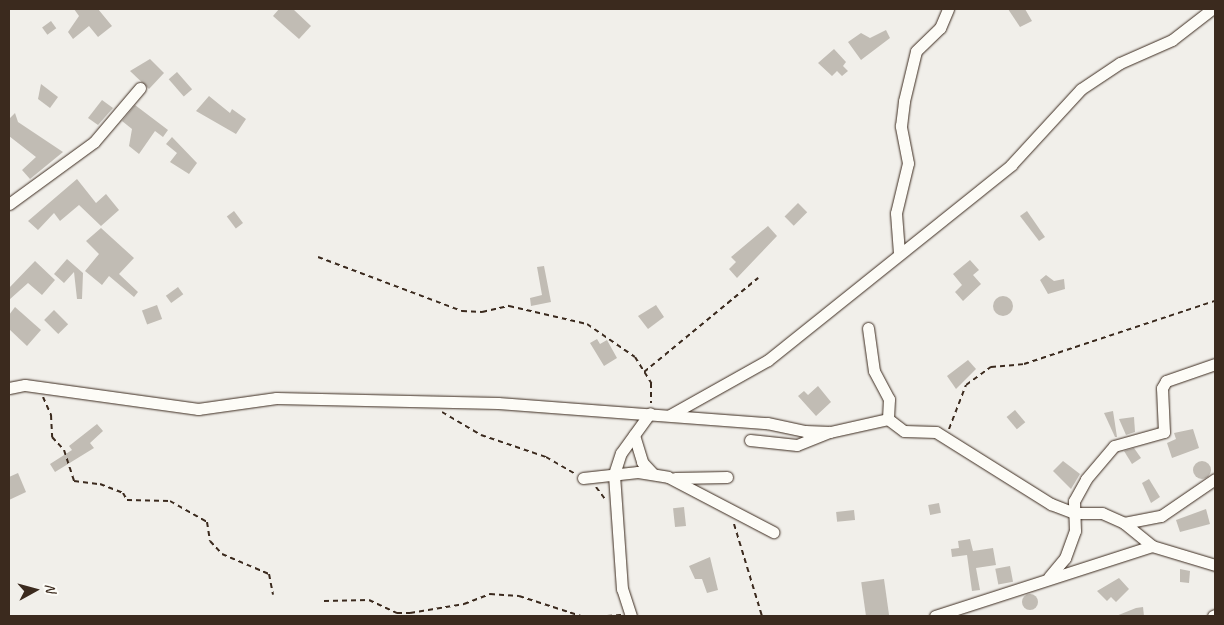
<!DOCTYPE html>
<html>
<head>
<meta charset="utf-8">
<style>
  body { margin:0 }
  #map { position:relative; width:1224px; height:625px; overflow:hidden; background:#f1efea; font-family:Caveat,sans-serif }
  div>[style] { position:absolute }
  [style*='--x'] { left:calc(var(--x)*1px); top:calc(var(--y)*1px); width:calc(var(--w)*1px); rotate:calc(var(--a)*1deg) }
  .building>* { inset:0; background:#c1bcb4; transform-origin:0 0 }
  .round { border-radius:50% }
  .path>* { height:2px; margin-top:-1px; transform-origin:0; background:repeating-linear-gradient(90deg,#3b2a1e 0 5px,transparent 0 9px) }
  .roads { filter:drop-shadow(0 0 1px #3b2a1e) drop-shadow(0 0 1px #3b2a1e) }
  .street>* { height:11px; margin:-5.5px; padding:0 5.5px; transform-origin:5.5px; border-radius:5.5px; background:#fdfcf7 }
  span { translate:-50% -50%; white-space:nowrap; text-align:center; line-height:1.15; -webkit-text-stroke:5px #fdfcf7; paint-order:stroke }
  .frame { position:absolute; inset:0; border:10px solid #3b2a1e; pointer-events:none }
  .north { position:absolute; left:10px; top:565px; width:50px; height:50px; -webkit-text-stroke:4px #fdfcf7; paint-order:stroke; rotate:83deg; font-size:14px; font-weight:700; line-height:20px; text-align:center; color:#3b2a1e }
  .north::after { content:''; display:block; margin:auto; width:18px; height:22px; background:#3b2a1e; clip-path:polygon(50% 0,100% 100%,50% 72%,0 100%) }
</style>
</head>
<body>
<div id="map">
  <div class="building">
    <i style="clip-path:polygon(74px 9px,98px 9px,112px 26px,98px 37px,89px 26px,73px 39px,68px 32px,79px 16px)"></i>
    <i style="clip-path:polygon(279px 9px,293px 9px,311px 26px,299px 39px,273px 16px)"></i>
    <i style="clip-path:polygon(1008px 9px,1025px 9px,1032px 21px,1020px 27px)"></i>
    <i style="left:51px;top:21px;width:9px;height:11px;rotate:54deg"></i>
    <i style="clip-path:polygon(886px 30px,890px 38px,861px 60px,848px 42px,861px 33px,870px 38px)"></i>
    <i style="clip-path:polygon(834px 49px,846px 62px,843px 66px,848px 71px,842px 76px,837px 71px,832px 76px,818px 63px)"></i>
    <i style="clip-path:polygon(150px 59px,164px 73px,149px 89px,130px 71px)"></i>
    <i style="left:177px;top:72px;width:23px;height:11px;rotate:49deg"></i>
    <i style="clip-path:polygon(41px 84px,58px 97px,50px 108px,38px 99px)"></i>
    <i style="clip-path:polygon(209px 96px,230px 113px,232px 109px,246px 119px,236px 134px,196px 111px)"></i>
    <i style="clip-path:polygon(102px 100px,113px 108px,98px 125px,88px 118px)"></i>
    <i style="clip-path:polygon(135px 105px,168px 130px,163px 137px,155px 131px,139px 154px,129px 146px,132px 129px,122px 121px)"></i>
    <i style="clip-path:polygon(15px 113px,18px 122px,63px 152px,30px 179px,22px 170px,36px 157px,9px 136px,9px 119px)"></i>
    <i style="clip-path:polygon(172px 137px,197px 163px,189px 174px,170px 162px,177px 153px,166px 144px)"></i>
    <i style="clip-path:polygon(77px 179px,96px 203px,106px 194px,119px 210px,101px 226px,79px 205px,60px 221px,54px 213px,38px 230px,28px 221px)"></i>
    <i style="left:798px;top:203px;width:13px;height:19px;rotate:45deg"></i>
    <i style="left:234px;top:211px;width:15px;height:9px;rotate:53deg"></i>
    <i style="clip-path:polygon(1027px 211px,1045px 237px,1039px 241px,1020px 216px)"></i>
    <i style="clip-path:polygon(768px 226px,777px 236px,737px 278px,729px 269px,736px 262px,731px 257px)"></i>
    <i style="clip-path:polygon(101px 228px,134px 258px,119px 274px,138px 292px,134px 297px,109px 276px,102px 285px,85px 271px,99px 254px,86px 241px)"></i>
    <i style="clip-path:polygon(67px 259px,83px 273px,82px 299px,77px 299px,74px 272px,64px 283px,54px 274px)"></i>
    <i style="clip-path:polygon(970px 260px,979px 270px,973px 275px,981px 284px,963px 301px,955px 292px,962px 285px,953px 274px)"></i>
    <i style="clip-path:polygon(35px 261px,55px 280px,42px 295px,28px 283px,9px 300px,9px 288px)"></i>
    <i style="clip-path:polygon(544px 266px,551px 302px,531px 306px,530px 298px,542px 295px,537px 267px)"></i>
    <i style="clip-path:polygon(1046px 275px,1054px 281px,1064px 279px,1065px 289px,1048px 294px,1040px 280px)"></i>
    <i style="left:178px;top:287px;width:9px;height:15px;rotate:54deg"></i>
    <i class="round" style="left:993px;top:296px;width:20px;height:20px"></i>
    <i style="left:157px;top:305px;width:15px;height:16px;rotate:70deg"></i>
    <i style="clip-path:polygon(656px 305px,664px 317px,648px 329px,638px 316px)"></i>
    <i style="clip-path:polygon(15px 307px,41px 330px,27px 346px,9px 329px,9px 315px)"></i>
    <i style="left:54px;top:310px;width:20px;height:14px;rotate:45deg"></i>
    <i style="clip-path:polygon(597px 339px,600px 344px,607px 340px,617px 358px,604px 366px,590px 343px)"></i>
    <i style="clip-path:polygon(968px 360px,976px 369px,956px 389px,947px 376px)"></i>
    <i style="clip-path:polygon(818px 386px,831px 402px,816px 416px,798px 396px,804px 391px,808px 395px)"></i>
    <i style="left:1015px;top:410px;width:16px;height:11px;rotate:50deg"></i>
    <i style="clip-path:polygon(1113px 411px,1117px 437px,1115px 437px,1104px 413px)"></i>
    <i style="clip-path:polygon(1134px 417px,1135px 432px,1126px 435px,1119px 419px)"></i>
    <i style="clip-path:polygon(97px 424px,103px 431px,90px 443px,94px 448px,55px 472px,50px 464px,72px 450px,69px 446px)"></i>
    <i style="clip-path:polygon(1193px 429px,1199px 448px,1172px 458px,1167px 443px,1176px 439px,1174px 433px)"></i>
    <i style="clip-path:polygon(1134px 448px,1141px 458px,1132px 464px,1124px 451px)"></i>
    <i class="round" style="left:1193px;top:461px;width:18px;height:18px"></i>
    <i style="clip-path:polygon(1063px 461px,1080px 474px,1071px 489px,1053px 471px)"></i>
    <i style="clip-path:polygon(18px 473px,26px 492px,9px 500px,9px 477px)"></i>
    <i style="clip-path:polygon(1149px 479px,1160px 497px,1151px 503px,1142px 483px)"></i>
    <i style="left:939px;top:503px;width:10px;height:11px;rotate:79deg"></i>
    <i style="left:684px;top:507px;width:19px;height:11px;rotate:84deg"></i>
    <i style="clip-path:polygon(1206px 509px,1210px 524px,1180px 532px,1176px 520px)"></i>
    <i style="left:854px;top:510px;width:10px;height:18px;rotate:84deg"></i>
    <i style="clip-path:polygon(970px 539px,973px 551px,993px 548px,996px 565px,976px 568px,980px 590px,972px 591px,967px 555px,952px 557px,951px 549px,959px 548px,958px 541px)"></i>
    <i style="clip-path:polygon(710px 557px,718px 590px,707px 593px,702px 579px,695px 579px,689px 566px)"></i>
    <i style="left:1010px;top:566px;width:16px;height:15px;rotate:79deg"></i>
    <i style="clip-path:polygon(1180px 569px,1190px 571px,1189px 583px,1180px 582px)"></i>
    <i style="clip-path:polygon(1119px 578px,1129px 589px,1116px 602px,1111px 597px,1107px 601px,1097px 591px)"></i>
    <i style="left:884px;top:579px;width:37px;height:23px;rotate:82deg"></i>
    <i class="round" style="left:1022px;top:594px;width:16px;height:16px"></i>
    <i style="clip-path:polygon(1143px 607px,1144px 616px,1116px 616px,1136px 608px)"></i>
  </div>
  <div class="path">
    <i style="--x:318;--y:257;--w:154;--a:20.6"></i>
    <i style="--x:462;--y:311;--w:20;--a:3"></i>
    <i style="--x:482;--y:312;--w:28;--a:-13"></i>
    <i style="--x:509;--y:306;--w:80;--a:13"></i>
    <i style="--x:587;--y:324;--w:58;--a:34.5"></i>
    <i style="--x:635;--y:357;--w:31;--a:58"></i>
    <i style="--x:651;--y:383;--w:20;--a:90"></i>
    <i style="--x:644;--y:372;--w:148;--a:-39.5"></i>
    <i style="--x:43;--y:397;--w:20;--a:66"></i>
    <i style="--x:51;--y:415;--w:22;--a:87"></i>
    <i style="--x:52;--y:437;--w:18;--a:47"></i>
    <i style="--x:64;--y:450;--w:33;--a:72"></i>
    <i style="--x:74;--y:481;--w:26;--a:7"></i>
    <i style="--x:100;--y:484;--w:25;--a:21"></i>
    <i style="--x:123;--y:493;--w:8;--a:60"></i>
    <i style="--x:127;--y:500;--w:43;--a:1.3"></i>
    <i style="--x:170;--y:501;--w:43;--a:29.6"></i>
    <i style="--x:207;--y:522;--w:19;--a:81"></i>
    <i style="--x:210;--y:541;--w:18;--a:47"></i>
    <i style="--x:222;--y:554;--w:51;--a:23.1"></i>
    <i style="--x:269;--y:574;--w:21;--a:79"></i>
    <i style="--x:442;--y:412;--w:45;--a:30.5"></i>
    <i style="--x:481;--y:435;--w:69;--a:18.7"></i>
    <i style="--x:546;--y:457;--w:34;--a:30"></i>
    <i style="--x:949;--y:429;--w:47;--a:-68.9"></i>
    <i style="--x:966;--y:385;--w:31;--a:-36"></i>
    <i style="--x:991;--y:367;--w:33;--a:-5"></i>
    <i style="--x:1024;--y:364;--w:201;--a:-18.3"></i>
    <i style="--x:596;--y:487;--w:15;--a:53"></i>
    <i style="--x:734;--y:524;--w:96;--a:73.1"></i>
    <i style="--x:324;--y:601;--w:45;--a:-1.3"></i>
    <i style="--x:369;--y:600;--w:31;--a:25"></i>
    <i style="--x:397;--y:613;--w:13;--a:0"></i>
    <i style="--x:410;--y:613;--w:55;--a:-9.5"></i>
    <i style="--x:464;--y:604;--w:28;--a:-21"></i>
    <i style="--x:490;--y:594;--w:29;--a:4"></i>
    <i style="--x:519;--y:596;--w:65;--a:17.9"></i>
    <i style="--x:607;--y:616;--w:14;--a:-4"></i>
  </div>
  <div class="roads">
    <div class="street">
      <i style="--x:9;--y:204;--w:105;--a:-36.1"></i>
      <i style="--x:94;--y:142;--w:71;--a:-49.6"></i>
      <i style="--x:899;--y:253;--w:40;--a:-94.3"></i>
      <i style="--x:896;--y:213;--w:51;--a:-76.5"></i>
      <i style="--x:908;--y:163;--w:38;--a:-101"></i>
      <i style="--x:901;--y:126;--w:25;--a:-83"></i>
      <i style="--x:904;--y:101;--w:51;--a:-76.5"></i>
      <i style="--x:916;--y:51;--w:33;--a:-44"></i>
      <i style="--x:940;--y:28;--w:21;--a:-67"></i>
      <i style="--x:868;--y:328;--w:43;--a:82.1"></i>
      <i style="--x:874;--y:371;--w:32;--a:62"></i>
      <i style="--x:889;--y:399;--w:20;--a:93"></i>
      <i style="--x:9;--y:388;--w:16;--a:-11"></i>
      <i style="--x:25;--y:385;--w:175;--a:7.9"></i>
      <i style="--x:198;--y:409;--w:79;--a:-8"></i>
      <i style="--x:276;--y:398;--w:222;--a:1.3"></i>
      <i style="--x:498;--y:403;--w:270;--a:4.3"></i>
      <i style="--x:767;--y:423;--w:39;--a:12"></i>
      <i style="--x:805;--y:431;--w:25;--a:2"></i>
      <i style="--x:830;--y:432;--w:59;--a:-12.6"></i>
      <i style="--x:888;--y:419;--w:20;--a:37"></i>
      <i style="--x:904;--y:431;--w:32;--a:2"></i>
      <i style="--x:936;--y:432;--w:136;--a:32.1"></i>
      <i style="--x:1051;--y:504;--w:26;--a:21"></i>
      <i style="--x:1075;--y:513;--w:27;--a:0"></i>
      <i style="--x:1102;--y:513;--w:24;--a:24"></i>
      <i style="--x:1124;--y:523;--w:36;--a:39"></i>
      <i style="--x:1152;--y:546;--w:66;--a:16.8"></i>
      <i style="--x:670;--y:415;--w:112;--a:-29.3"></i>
      <i style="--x:768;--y:360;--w:312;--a:-38.7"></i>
      <i style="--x:1011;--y:165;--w:103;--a:-47.4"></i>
      <i style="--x:1081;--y:89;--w:47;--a:-33.7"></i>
      <i style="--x:1120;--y:63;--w:57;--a:-23.9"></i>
      <i style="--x:1172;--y:40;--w:51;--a:-37.8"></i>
      <i style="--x:634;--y:435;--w:28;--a:73"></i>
      <i style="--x:642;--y:462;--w:16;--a:47"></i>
      <i style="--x:750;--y:440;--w:47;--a:6.1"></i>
      <i style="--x:797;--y:445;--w:35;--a:-22"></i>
      <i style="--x:583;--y:478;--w:55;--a:-6.2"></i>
      <i style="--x:638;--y:472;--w:30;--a:9"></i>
      <i style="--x:668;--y:477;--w:119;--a:27.6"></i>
      <i style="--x:675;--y:478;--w:52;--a:-1.1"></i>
      <i style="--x:1124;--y:523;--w:38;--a:-11"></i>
      <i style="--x:1161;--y:516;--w:65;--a:-34.4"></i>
      <i style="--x:1049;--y:577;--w:25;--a:-50"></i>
      <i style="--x:1065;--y:558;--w:29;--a:-70"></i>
      <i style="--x:1075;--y:531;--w:30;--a:-92"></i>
      <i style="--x:1074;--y:501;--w:25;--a:-61"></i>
      <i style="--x:1086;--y:479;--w:43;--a:-49.7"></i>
      <i style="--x:1114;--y:446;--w:52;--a:-15.6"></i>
      <i style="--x:1164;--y:432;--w:44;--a:-92.6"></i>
      <i style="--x:1162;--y:388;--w:8;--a:-60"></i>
      <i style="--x:1166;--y:381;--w:52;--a:-19.1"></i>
      <i style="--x:631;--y:616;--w:28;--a:-108"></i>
      <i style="--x:622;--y:589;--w:115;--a:-94"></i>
      <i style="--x:614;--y:474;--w:22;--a:-72"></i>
      <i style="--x:621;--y:453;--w:49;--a:-54.1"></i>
      <i style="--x:935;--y:616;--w:228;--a:-17.9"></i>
      <i style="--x:1213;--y:616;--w:2;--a:-27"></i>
    </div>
  </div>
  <div class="frame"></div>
  <div class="north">N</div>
</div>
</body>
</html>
